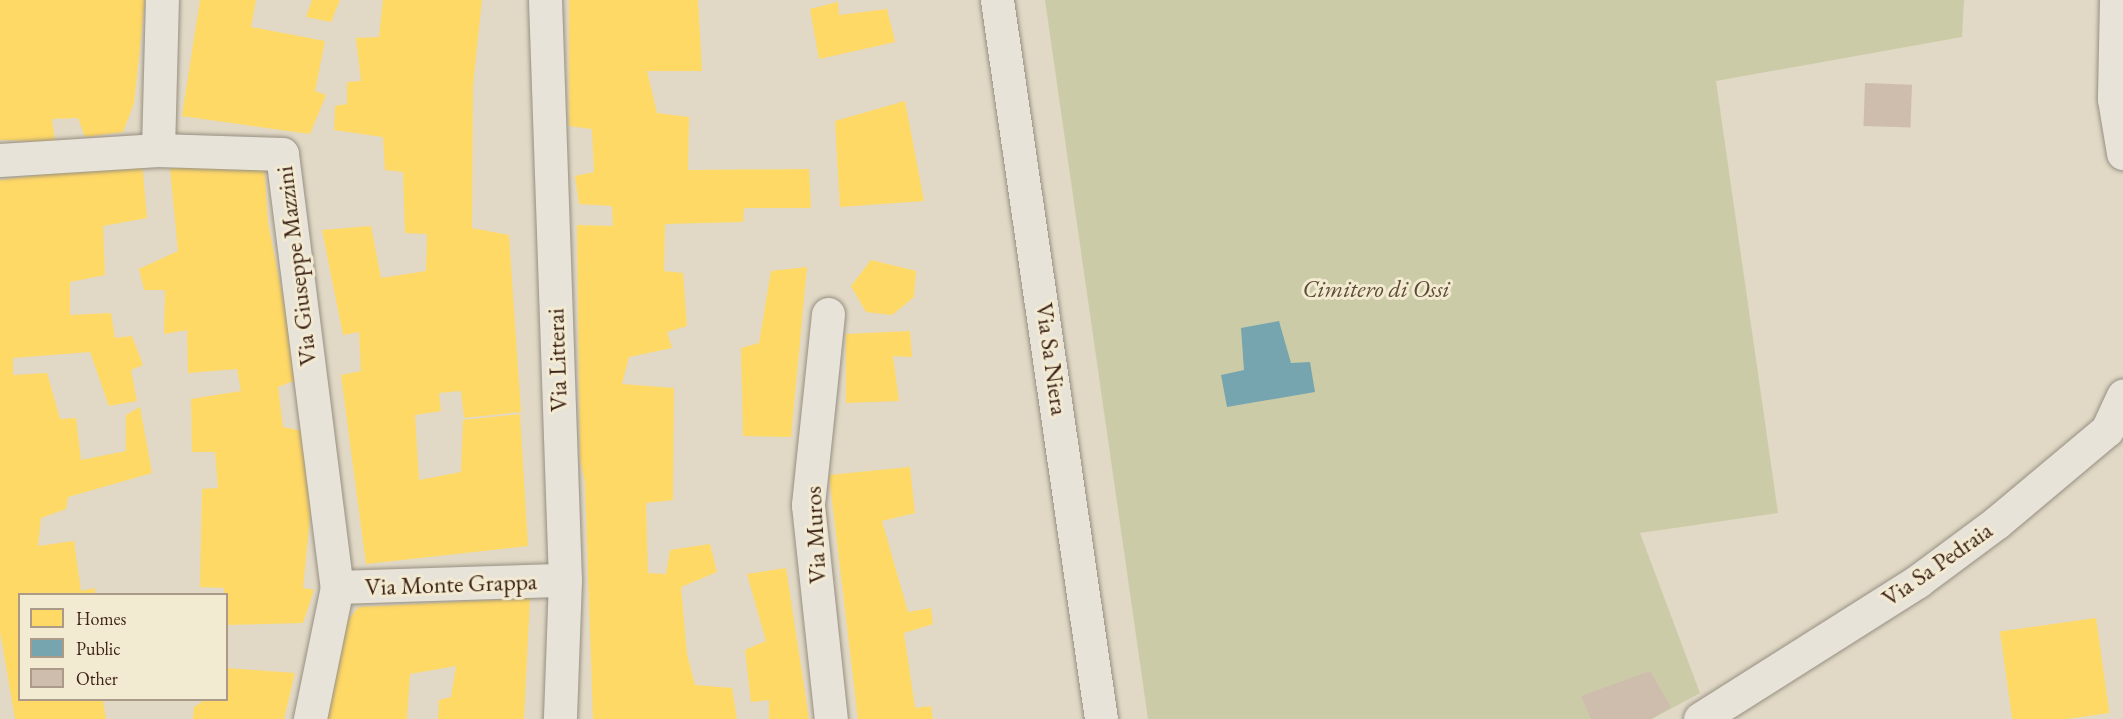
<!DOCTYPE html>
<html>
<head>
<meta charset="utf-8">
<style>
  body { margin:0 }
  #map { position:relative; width:2123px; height:719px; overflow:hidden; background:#e1d9c5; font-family:"EB Garamond",serif }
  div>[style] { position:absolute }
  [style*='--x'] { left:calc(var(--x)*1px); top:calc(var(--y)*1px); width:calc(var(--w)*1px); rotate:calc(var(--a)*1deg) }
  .green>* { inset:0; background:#cbcca7 }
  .homes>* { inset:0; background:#ffd966; transform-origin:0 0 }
  .public>* { inset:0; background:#76a5af }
  .building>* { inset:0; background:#cebdad; transform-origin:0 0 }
  .roads { filter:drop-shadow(0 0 2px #978f82) drop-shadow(0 0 2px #978f82) }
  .street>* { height:33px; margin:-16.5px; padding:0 16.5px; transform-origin:16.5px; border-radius:16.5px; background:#e7e3d9 }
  span { translate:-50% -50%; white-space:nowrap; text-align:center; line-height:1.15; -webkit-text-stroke:6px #f3ead2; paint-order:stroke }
  .street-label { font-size:24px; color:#3c2216 }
  .park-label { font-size:24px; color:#5b4a34; font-style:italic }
  .legend { position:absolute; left:18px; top:593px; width:210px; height:108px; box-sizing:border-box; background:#f3ead2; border:2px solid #aa9a87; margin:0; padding:8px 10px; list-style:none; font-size:18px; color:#3c2216 }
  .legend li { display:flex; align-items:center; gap:12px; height:30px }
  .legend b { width:30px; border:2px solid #aa9a87 }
</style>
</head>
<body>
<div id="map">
  <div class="green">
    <i style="clip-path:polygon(1045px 0,1964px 0,1962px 37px,1716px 81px,1778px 513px,1640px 533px,1700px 693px,1652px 719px,1148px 719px)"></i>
  </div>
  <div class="homes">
    <i style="clip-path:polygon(0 0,145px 0,134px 103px,123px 132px,85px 137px,78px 118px,52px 119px,55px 142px,0 140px)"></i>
    <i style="clip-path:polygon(200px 0,256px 0,251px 27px,325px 41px,315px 91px,326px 95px,310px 134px,182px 116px)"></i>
    <i style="clip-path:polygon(312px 0,340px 0,331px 22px,306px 17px)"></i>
    <i style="clip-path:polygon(383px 0,482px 0,473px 86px,472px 228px,509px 235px,521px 412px,464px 418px,461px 391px,439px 393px,441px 411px,415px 415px,419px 480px,461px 472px,463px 420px,520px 414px,528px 546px,366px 564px,341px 375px,361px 371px,359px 332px,343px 335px,322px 230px,371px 226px,381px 278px,426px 271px,427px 234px,405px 233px,403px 172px,385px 170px,383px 137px,334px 130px,335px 106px,347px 104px,347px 82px,361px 81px,356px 38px,379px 37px)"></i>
    <i style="clip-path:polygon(569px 0,698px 0,702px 71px,647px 71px,657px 113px,689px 117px,688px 170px,809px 169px,811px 208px,744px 208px,743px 222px,665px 224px,664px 271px,683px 273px,687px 326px,667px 332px,672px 348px,629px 357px,622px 384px,674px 388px,673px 500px,646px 503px,648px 573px,666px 574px,670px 550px,710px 544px,717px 572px,681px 587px,687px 654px,695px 685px,732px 688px,737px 719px,593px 719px,585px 482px,580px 459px,577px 225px,613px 226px,612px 206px,579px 204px,575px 176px,594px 172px,592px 129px,569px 126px)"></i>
    <i style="clip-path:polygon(838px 2px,839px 15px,887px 9px,895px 42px,819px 59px,810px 9px)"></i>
    <i style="clip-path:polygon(905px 101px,924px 201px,840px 207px,835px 121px)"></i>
    <i style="clip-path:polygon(142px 161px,147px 218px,103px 226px,105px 275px,70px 282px,70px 315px,111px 313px,115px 338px,132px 336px,143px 365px,131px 370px,137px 401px,109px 406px,90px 352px,13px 358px,13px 375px,47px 373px,60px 419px,76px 418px,81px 460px,126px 451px,126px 415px,140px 407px,152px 473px,68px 497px,66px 509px,41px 518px,38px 546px,74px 541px,81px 591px,95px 588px,95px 594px,20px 594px,20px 700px,103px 700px,106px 719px,15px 719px,0 631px,0 180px)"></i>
    <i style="clip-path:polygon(264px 163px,268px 223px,299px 379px,278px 387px,283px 427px,312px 433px,313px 487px,303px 588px,314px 590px,303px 623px,226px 625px,224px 588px,200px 587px,202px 489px,218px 488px,215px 452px,192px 452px,191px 399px,241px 391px,237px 369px,188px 373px,187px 330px,164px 334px,165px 290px,144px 290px,139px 269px,178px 251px,170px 168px)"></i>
    <i style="clip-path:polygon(871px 260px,916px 271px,914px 297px,892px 315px,866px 312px,851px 286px)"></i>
    <i style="clip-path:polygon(807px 267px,791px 437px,743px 436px,741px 348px,759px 343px,771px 271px)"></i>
    <i style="clip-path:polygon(910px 331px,912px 357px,893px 356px,899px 401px,846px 403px,846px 334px)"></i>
    <i style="clip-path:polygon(910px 467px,915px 513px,882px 521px,908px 612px,931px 608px,933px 624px,904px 633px,915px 708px,931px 706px,933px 719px,858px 719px,829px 475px)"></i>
    <i style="clip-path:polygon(786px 568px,809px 719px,769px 719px,769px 700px,751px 702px,745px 650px,766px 641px,747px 574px)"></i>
    <i style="clip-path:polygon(530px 598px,524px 719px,438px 719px,439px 700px,451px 697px,456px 666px,410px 674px,407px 719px,324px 719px,337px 632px,359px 607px)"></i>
    <i style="left:2096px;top:618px;width:96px;height:97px;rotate:82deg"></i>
    <i style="clip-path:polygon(226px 668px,295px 673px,284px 719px,193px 719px,194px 707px,205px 700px,226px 700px)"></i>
  </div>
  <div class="public">
    <i style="clip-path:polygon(1279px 321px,1291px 363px,1310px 362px,1315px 392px,1227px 407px,1221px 375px,1244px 370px,1241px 328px)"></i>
  </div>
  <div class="building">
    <i style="left:1865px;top:83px;width:47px;height:43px;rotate:2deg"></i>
    <i style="clip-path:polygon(1650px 671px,1671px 707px,1651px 719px,1591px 719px,1581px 696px)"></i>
  </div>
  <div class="roads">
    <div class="street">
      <i style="--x:545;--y:0;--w:580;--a:88.03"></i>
      <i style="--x:565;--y:580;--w:139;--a:92.1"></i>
      <i style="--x:997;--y:0;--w:726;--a:81.77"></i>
      <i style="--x:2116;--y:0;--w:99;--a:91.2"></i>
      <i style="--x:2114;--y:99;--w:55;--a:80.5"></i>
      <i style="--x:158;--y:150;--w:150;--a:-88.5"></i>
      <i style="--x:0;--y:160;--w:158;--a:-3.6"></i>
      <i style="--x:158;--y:150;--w:124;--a:1.8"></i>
      <i style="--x:282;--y:154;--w:436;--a:82.8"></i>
      <i style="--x:337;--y:587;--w:135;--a:101.6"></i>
      <i style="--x:828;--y:314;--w:192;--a:96"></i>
      <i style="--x:808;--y:505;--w:215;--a:83.9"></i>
      <i style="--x:337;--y:587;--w:228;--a:-1.8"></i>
      <i style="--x:1700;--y:719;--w:258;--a:-32.3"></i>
      <i style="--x:1918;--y:581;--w:97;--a:-36.6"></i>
      <i style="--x:1996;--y:523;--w:145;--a:-40"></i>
      <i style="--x:2107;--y:430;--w:38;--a:-65"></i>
    </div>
  </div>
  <div class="street-label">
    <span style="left:296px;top:266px;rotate:-97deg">Via Giuseppe Mazzini</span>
    <span style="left:1052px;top:359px;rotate:82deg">Via Sa Niera</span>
    <span style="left:557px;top:360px;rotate:-92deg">Via Litterai</span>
    <span style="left:815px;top:535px;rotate:-93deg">Via Muros</span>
    <span style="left:1937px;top:564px;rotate:-35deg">Via Sa Pedraia</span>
    <span style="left:451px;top:584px;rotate:-2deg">Via Monte Grappa</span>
  </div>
  <div class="park-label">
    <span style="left:1376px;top:289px">Cimitero di Ossi</span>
  </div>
  <ul class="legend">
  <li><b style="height:16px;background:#ffd966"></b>Homes</li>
  <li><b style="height:16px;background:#76a5af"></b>Public</li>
  <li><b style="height:16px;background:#cebdad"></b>Other</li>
  </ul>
</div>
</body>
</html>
